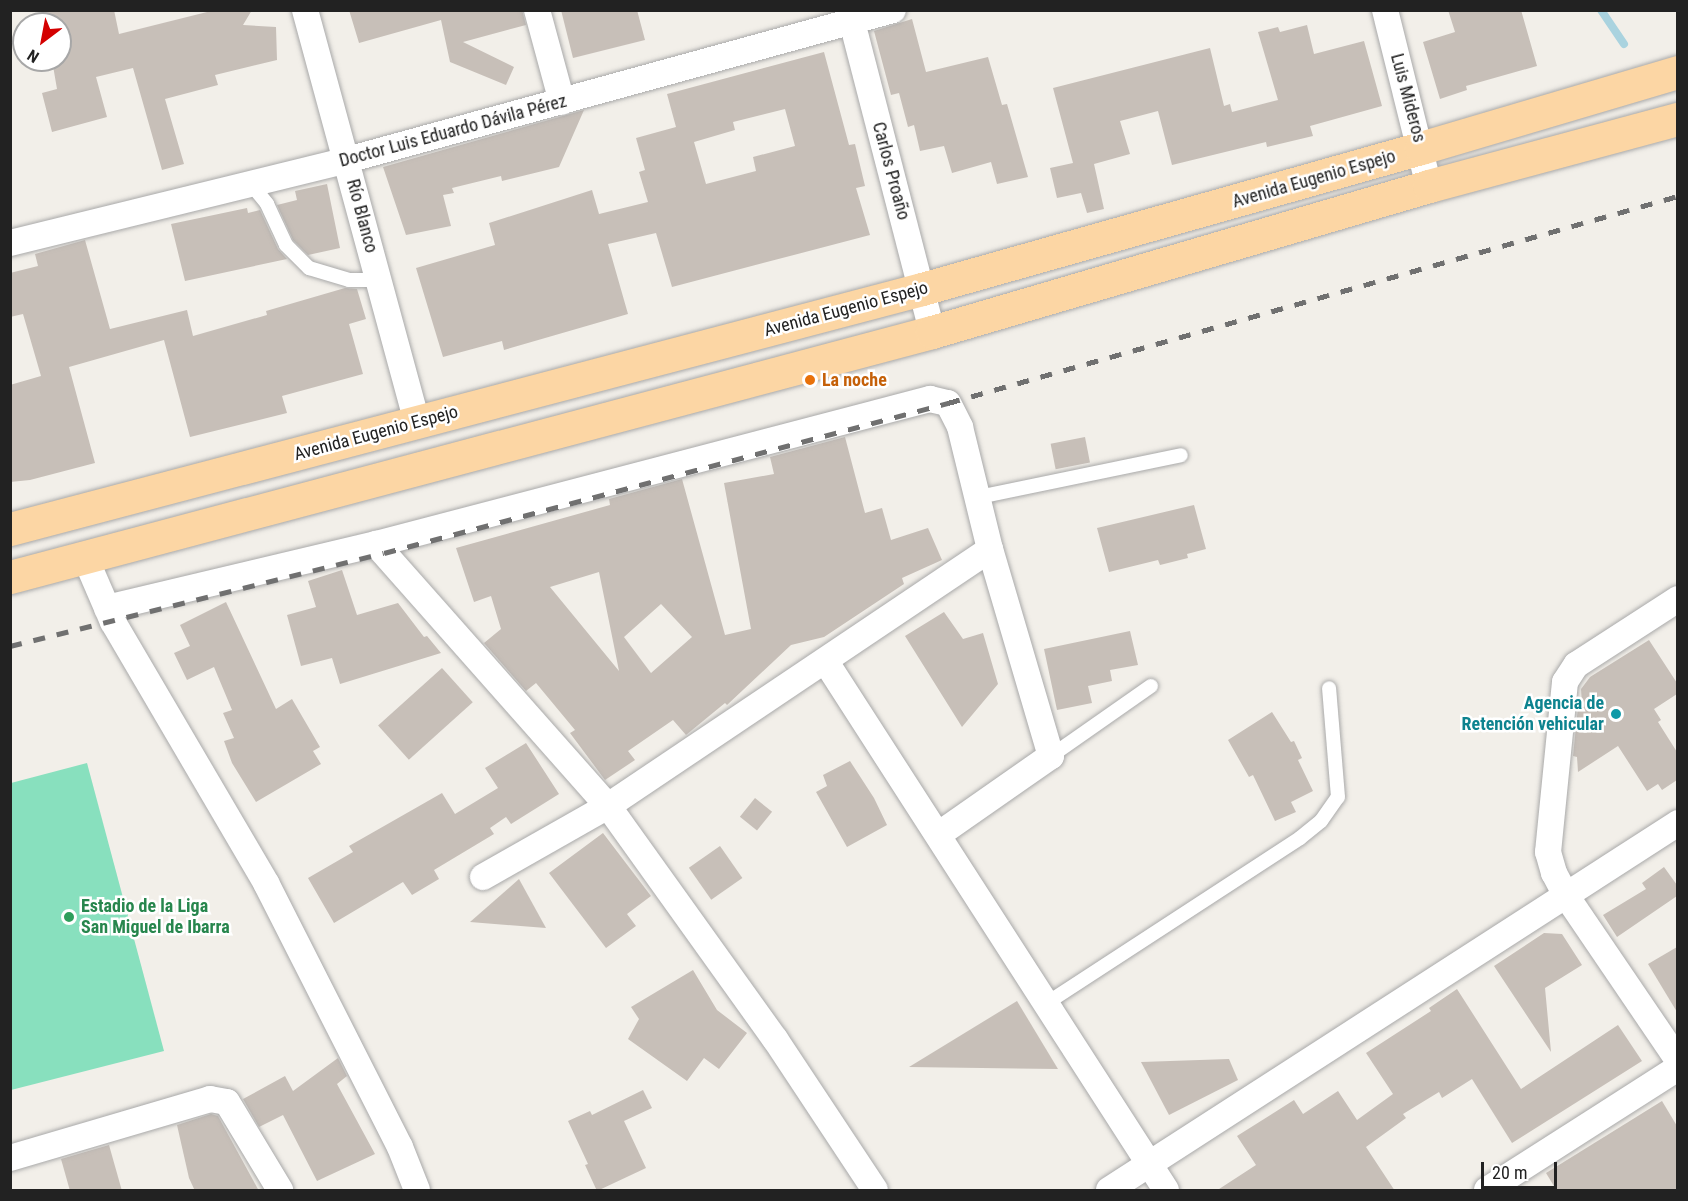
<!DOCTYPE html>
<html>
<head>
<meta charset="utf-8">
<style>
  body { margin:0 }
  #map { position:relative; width:1688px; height:1201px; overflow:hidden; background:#f2efe9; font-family:"Roboto Condensed",sans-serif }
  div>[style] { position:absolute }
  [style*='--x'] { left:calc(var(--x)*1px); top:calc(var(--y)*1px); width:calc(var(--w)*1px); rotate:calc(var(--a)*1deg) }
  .pitch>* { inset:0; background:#88e0be }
  .stream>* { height:8px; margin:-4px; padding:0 4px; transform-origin:4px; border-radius:4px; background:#aad3df }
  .building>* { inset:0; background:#c7bfb8; transform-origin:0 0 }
  .roads { filter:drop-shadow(0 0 2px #a9a9a9) drop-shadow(0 0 2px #a9a9a9) }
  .lane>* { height:14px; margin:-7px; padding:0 7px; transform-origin:7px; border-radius:7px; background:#fff }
  .street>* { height:26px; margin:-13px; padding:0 13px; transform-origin:13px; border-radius:13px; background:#fff }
  .primary>* { height:33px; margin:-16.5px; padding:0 16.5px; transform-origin:16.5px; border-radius:16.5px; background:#fcd6a4 }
  .rail>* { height:4.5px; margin-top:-2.25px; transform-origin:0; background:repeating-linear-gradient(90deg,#707070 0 12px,transparent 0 24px) }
  .dots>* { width:16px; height:16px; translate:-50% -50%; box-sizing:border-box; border:3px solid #fff; border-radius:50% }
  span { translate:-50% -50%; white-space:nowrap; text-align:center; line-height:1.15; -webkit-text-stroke:5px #fff; paint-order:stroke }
  .street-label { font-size:18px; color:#222 }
  .food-label { font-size:18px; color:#c56008; font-weight:700 }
  .left { translate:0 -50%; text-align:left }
  .culture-label { font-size:18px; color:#0d838f; font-weight:700 }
  .right { translate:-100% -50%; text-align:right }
  .leisure-label { font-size:18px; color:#27864d; font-weight:700 }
  .frame { position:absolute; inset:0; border:12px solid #222; pointer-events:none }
  .north { position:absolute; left:12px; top:12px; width:60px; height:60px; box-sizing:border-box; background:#fff; border:2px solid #a7a7a7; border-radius:50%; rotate:212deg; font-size:16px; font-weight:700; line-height:24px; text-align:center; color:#222 }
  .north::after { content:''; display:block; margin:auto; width:21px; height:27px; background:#d40000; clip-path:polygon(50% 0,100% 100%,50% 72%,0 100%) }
  .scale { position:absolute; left:1481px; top:1162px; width:76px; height:27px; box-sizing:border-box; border:3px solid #222; border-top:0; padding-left:8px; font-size:18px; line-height:21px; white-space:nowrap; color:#222; -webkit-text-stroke:4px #fff; paint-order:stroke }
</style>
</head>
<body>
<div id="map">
  <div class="pitch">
    <i style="clip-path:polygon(87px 763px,164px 1051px,11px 1090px,11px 783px)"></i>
  </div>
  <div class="stream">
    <i style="--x:1601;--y:10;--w:41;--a:55.9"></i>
  </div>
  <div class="building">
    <i style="clip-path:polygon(42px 10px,114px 10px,119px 34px,215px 10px,252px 10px,243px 25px,276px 27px,277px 60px,215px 75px,218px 85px,165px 99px,184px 164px,162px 170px,133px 68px,96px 77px,107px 117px,52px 132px,42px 93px,57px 89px,52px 60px,60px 60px,60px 24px,45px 24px)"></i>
    <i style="clip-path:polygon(349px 10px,522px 10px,526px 25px,463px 42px,514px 67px,506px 85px,450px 62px,441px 20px,359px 43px)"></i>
    <i style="clip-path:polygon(561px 10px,637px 10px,645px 40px,573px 58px)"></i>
    <i style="clip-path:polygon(1448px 10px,1521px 10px,1537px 66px,1466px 86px,1467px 90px,1440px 99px,1423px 42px,1455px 32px)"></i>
    <i style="clip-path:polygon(912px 19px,926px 72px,988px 57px,1002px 105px,1007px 104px,1028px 177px,997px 184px,991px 162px,952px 173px,944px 146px,920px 151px,914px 125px,908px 127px,899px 93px,891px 95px,874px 31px)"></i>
    <i style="clip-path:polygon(1307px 25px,1314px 54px,1364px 41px,1382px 106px,1310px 126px,1313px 136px,1267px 147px,1266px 142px,1172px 165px,1158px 111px,1120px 121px,1130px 154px,1094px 164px,1104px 209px,1087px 213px,1081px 193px,1057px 198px,1050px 168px,1073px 163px,1053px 88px,1210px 48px,1224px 106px,1230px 104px,1232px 112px,1278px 100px,1258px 32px,1278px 27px,1280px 32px)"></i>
    <i style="clip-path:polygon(evenodd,824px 52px,849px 145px,855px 144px,865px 186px,856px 188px,870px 235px,672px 287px,656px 233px,608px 244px,628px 314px,504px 350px,502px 341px,443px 357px,416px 268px,495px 245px,489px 223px,592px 190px,599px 214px,648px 202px,639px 172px,645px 170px,636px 138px,676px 127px,667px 94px,824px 52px,785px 109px,795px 146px,753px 157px,756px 171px,706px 184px,694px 142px,735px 130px,733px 122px,785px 109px)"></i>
    <i style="clip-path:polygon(584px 110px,559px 167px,502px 181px,501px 176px,452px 188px,454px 193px,443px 195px,451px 226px,406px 235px,383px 167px)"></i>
    <i style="clip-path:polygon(327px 184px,340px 248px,308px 255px,293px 240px,277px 205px,297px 200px,295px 191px)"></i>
    <i style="clip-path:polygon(247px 208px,248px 213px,260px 210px,278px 249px,287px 259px,185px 281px,171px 224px)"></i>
    <i style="clip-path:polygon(85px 240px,110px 329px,187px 310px,193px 336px,267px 315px,266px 311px,345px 288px,357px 289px,366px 319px,349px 324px,363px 374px,282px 396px,287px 413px,190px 437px,164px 340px,69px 367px,95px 463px,30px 480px,10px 482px,10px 385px,41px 376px,23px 314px,10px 317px,10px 273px,38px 266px,35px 254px)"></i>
    <i style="clip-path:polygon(evenodd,845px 437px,865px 513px,882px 508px,891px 540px,928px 528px,942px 560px,902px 578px,904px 584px,824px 637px,791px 645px,727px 705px,725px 703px,686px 735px,673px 720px,628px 751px,635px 760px,605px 780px,570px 733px,575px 730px,536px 683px,526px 691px,484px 643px,501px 629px,491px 596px,474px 602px,456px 548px,610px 505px,609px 499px,682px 479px,725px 635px,751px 629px,724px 483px,774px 474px,770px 457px,845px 437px,599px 572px,614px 646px,619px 671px,550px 587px,599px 572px,845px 437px,661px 604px,692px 637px,651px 673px,624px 637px,661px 604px)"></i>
    <i style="left:1085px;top:437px;width:26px;height:35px;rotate:79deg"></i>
    <i style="clip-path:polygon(1194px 505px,1206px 549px,1187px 554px,1188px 558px,1160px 565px,1158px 560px,1109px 572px,1097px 528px)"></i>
    <i style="clip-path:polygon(342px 570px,357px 615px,398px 603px,424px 637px,427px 636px,441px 653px,340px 684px,332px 658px,301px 666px,287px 615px,316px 607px,308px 581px)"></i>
    <i style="clip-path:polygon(226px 602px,276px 709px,292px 699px,320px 747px,313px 751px,321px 764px,256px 802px,232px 763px,224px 741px,234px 738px,223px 713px,232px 710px,214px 667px,187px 680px,174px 653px,190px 646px,180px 625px)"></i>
    <i style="clip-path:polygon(944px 612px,963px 639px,983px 633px,998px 684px,962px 727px,905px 636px)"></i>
    <i style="clip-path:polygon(1130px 631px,1138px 665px,1110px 670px,1112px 681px,1088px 686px,1092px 703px,1057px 710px,1044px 649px)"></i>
    <i style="clip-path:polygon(1649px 640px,1677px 683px,1677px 694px,1654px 709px,1661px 720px,1658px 722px,1677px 752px,1677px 780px,1662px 790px,1658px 784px,1647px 791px,1618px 746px,1578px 772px,1577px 757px,1573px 756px,1578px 707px,1582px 704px,1581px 689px,1590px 677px)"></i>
    <i style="left:442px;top:668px;width:46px;height:86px;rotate:48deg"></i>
    <i style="clip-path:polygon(1272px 712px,1291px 742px,1294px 741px,1302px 758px,1298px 760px,1313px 791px,1291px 802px,1296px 812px,1275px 821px,1253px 775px,1249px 777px,1228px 740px)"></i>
    <i style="clip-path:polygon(526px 743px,559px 794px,511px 824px,506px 817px,490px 828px,494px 834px,434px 870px,439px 879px,412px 895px,403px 882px,334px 923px,308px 878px,353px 852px,349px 846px,442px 793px,455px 814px,498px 788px,485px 768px)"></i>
    <i style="clip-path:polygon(850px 761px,874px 798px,887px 825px,847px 847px,816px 792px,827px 786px,823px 775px)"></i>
    <i style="left:755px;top:798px;width:22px;height:24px;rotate:39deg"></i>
    <i style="clip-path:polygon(603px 833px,651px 896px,627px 914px,636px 926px,606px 948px,549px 873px)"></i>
    <i style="left:720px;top:846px;width:39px;height:38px;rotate:55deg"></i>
    <i style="clip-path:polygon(1664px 867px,1677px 885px,1677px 896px,1617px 937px,1603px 915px,1646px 889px,1642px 883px)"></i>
    <i style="clip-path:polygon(519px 879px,546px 928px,470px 922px)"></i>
    <i style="clip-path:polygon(1544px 933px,1562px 934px,1582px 965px,1545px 988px,1551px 1052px,1494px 966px)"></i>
    <i style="clip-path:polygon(1677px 947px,1677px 1012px,1648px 964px)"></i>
    <i style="clip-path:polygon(693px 970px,717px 1010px,747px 1033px,719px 1069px,704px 1058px,687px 1081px,628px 1039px,639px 1019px,631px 1007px)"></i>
    <i style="clip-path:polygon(1457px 989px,1521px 1089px,1618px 1025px,1642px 1061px,1512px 1143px,1472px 1079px,1442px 1098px,1439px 1092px,1403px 1114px,1406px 1118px,1366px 1147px,1395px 1191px,1216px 1191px,1256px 1165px,1237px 1136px,1294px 1100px,1303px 1114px,1338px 1091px,1357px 1120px,1393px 1094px,1366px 1053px,1431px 1011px,1429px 1008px)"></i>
    <i style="clip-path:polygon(1017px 1001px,1058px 1069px,909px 1067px)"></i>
    <i style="clip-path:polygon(338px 1058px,347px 1076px,337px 1084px,375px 1154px,317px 1181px,283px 1115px,259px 1127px,243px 1099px,285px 1076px,293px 1091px)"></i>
    <i style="clip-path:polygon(1229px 1059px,1238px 1080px,1169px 1115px,1141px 1062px)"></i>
    <i style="clip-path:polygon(643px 1090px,652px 1108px,624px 1121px,646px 1168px,597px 1191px,585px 1165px,588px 1164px,568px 1121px,590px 1111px,592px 1115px)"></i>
    <i style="clip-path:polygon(1662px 1101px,1677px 1126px,1677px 1191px,1557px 1191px,1546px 1173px)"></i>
    <i style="clip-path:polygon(211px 1114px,218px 1116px,259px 1191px,195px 1191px,189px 1178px,177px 1125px)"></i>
    <i style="clip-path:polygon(109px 1145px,122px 1191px,70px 1191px,61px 1159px)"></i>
  </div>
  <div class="roads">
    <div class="lane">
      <i style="--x:251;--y:184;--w:26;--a:51"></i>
      <i style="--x:267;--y:204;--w:45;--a:65.1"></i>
      <i style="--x:286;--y:245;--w:33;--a:45"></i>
      <i style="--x:309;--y:268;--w:42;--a:16.7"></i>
      <i style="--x:349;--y:280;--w:30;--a:0"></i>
      <i style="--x:979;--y:497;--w:206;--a:-11.7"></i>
      <i style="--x:1051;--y:756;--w:122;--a:-35"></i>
      <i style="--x:1047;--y:1003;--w:302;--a:-33.1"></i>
      <i style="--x:1300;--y:838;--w:27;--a:-39"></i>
      <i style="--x:1321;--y:821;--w:29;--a:-55"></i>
      <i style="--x:1338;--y:797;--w:109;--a:-94.7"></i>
    </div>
    <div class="street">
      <i style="--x:305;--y:10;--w:428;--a:74.8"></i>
      <i style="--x:537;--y:10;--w:95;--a:74.8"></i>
      <i style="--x:849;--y:10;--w:333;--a:75.5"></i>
      <i style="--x:1385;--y:10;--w:181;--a:76"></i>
      <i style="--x:10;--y:243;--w:347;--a:-13.8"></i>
      <i style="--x:347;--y:160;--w:566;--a:-15.36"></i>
      <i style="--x:376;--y:544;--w:350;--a:48.5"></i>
      <i style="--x:608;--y:806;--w:287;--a:54.4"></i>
      <i style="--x:775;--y:1039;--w:181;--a:56.5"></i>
      <i style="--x:85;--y:557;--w:71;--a:66.7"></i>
      <i style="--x:113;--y:622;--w:303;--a:59.6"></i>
      <i style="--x:266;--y:883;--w:296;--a:63.1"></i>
      <i style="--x:400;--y:1147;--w:46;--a:68.4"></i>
      <i style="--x:1678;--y:599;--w:121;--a:147.1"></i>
      <i style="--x:1576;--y:665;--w:20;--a:123"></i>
      <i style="--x:1565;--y:682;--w:171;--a:95.7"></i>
      <i style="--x:1548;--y:852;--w:22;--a:74"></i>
      <i style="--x:1554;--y:873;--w:24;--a:62"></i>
      <i style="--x:1565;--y:894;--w:201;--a:55.8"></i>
      <i style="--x:107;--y:608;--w:277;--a:-13.4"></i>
      <i style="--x:376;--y:544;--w:573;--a:-14.67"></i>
      <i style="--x:930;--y:399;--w:18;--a:13"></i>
      <i style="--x:948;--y:403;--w:27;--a:63"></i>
      <i style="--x:960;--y:427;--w:126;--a:76.2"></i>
      <i style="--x:990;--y:549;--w:216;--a:73.6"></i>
      <i style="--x:1051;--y:756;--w:136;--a:145.1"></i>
      <i style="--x:826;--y:662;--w:628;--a:57.22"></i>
      <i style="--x:483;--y:877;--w:144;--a:-29.6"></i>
      <i style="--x:608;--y:806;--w:460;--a:-33.9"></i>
      <i style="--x:10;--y:1158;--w:209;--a:-16.4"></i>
      <i style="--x:210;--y:1099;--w:17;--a:10"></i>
      <i style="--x:227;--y:1102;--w:103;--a:58.9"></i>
      <i style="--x:1109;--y:1190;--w:677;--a:-32.82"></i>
      <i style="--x:1487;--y:1190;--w:227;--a:-32.6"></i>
    </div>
    <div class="primary">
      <i style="--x:10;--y:529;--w:943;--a:-14.74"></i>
      <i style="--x:922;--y:289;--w:519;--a:-15.78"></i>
      <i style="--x:1421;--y:148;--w:268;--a:-16.5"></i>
      <i style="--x:10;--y:577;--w:954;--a:-14.88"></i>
      <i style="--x:932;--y:332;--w:518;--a:-16.37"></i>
      <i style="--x:1429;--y:186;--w:258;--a:-15.1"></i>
    </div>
  </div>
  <div class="rail">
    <i style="--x:10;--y:646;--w:385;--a:-14"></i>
    <i style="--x:384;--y:553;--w:584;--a:-14.89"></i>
    <i style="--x:948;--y:403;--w:759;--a:-15.83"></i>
  </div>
  <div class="dots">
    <i style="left:810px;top:380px;background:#e8710a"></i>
    <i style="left:1616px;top:714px;background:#0f9aa8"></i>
    <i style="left:69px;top:917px;background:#2e9e5b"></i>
  </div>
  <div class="street-label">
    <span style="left:1408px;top:98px;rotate:75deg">Luis Mideros</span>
    <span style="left:453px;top:131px;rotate:-15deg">Doctor Luis Eduardo Dávila Pérez</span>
    <span style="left:891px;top:171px;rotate:75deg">Carlos Proaño</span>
    <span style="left:1314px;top:179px;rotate:-16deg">Avenida Eugenio Espejo</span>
    <span style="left:362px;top:216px;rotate:75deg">Río Blanco</span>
    <span style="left:846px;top:309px;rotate:-15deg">Avenida Eugenio Espejo</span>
    <span style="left:376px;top:433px;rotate:-15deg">Avenida Eugenio Espejo</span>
  </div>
  <div class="food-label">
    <span class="left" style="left:822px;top:380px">La noche</span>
  </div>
  <div class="culture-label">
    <span class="right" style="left:1604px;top:714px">Agencia de<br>Retención vehicular</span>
  </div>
  <div class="leisure-label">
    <span class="left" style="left:81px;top:917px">Estadio de la Liga<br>San Miguel de Ibarra</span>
  </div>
  <div class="frame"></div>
  <div class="north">N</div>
  <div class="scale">20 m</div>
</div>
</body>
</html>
